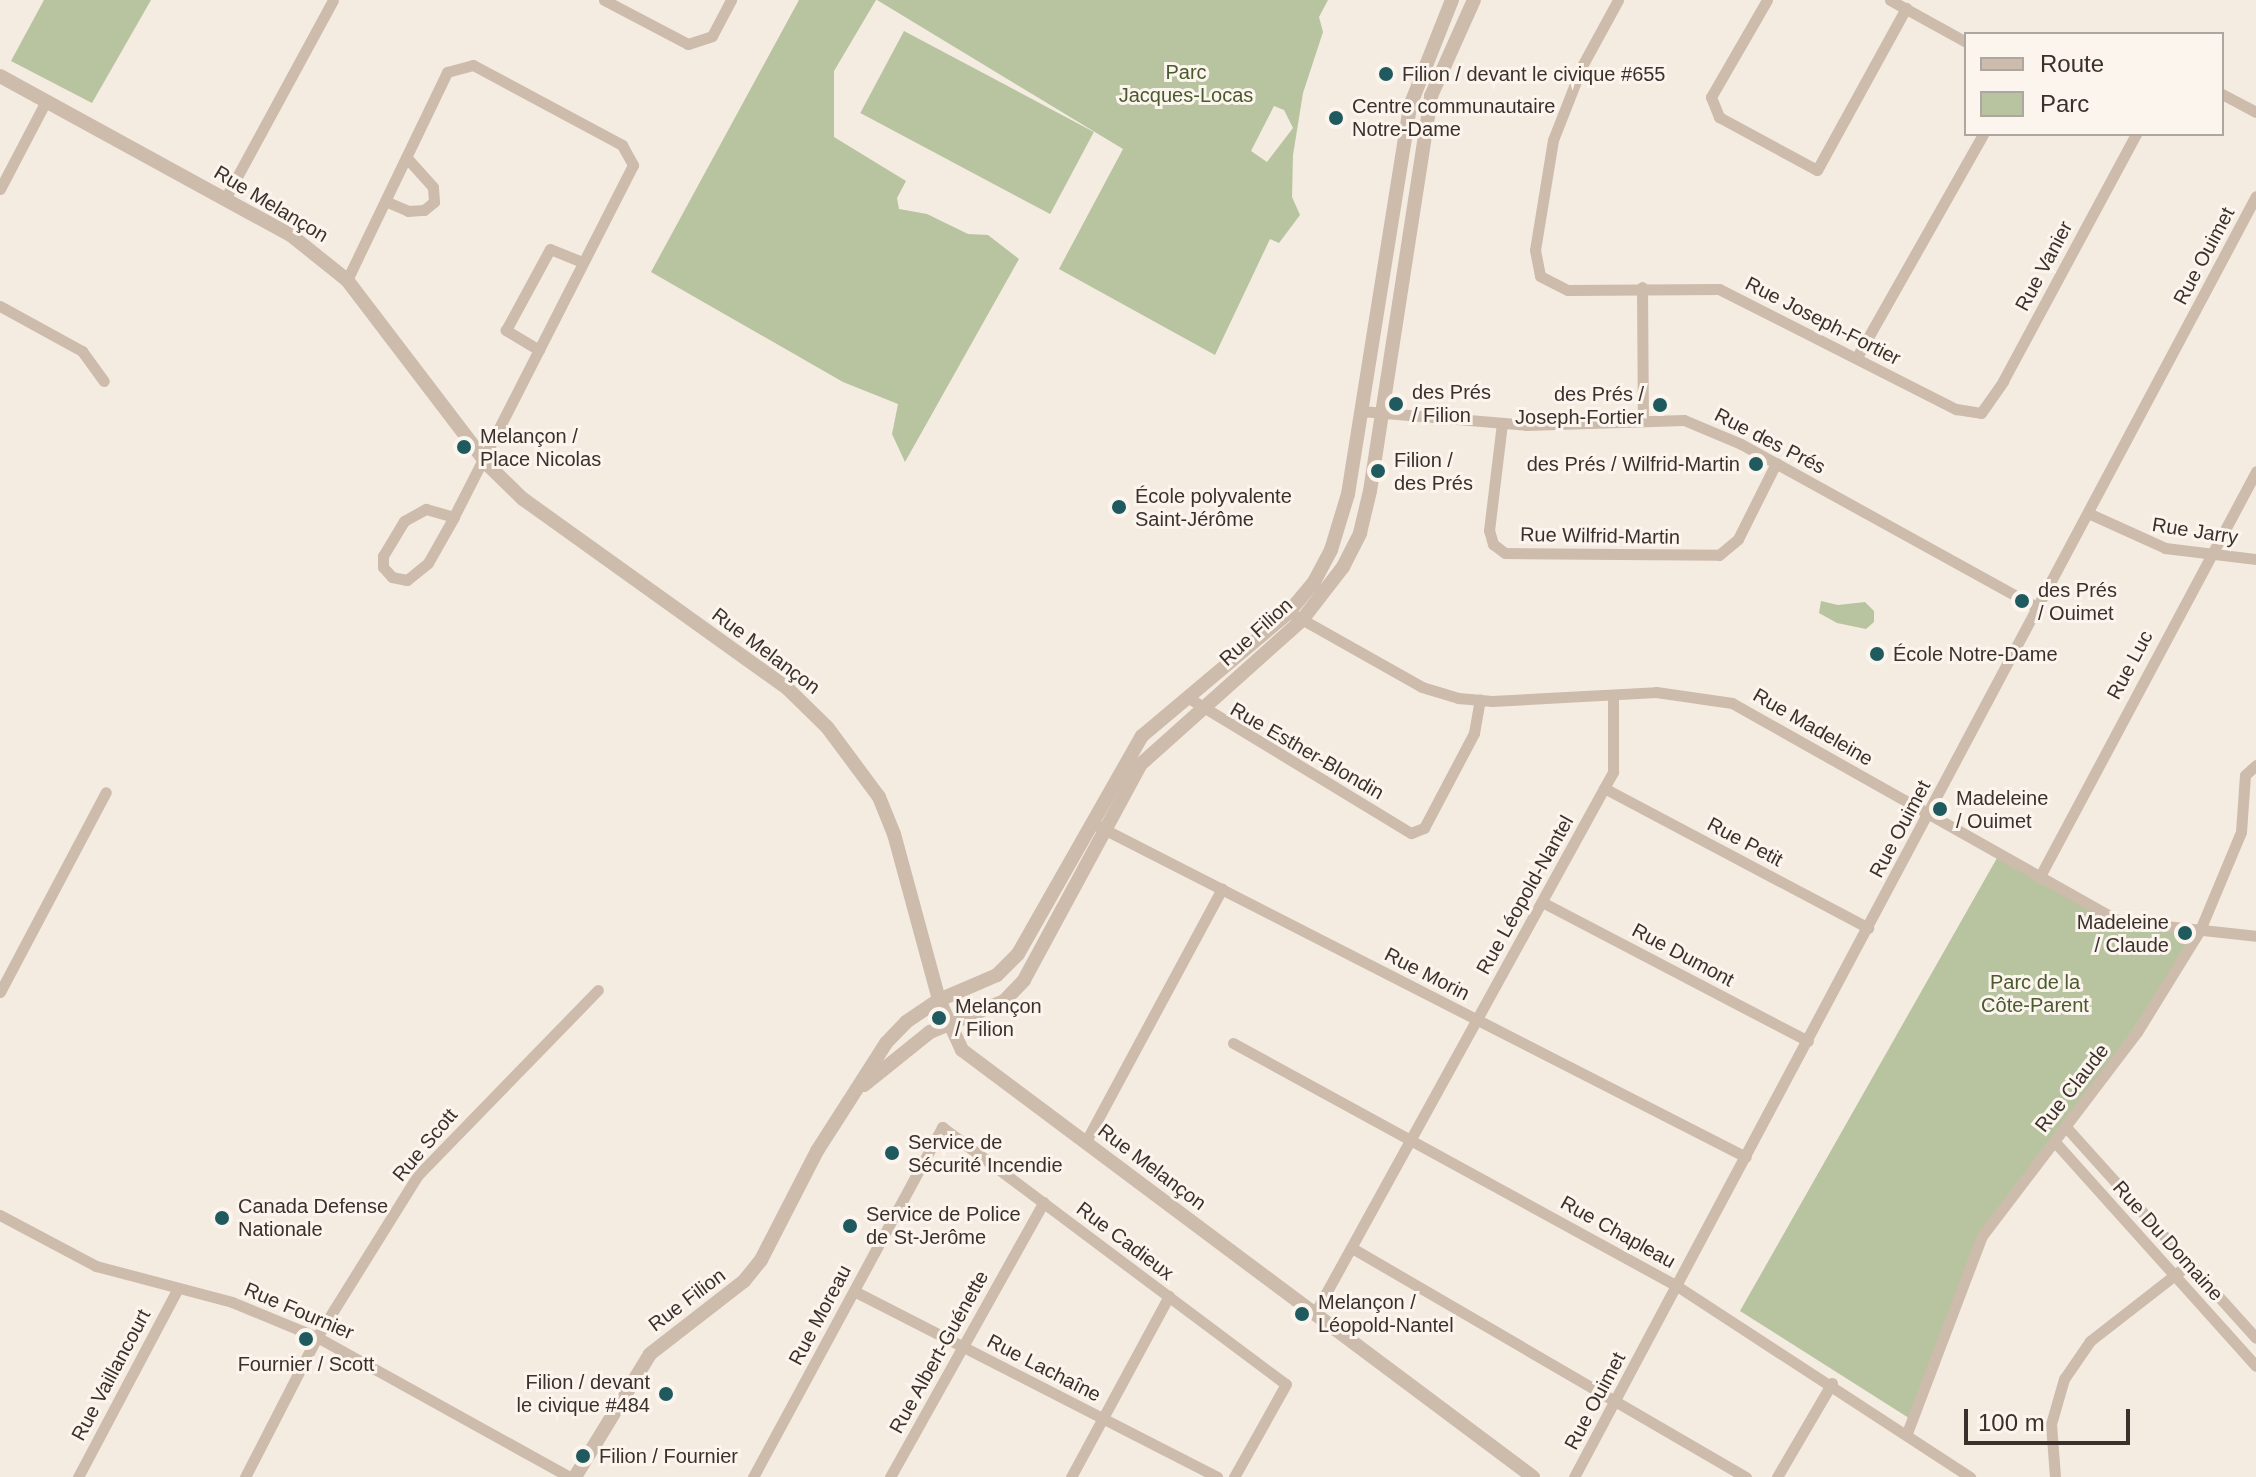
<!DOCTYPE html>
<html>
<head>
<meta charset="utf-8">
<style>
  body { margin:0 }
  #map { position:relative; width:2256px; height:1477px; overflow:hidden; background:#f4ebe1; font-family:Arial,sans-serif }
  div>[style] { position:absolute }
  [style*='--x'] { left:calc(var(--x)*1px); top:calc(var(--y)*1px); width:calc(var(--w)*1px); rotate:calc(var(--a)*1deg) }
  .green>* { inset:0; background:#b8c4a0; transform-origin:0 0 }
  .minor>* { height:11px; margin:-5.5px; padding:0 5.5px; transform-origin:5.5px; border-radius:5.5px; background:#cdbbac }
  .tertiary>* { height:14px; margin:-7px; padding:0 7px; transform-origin:7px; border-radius:7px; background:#cdbbac }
  .dots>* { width:22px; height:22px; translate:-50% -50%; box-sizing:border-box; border:4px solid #fbf5ee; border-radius:50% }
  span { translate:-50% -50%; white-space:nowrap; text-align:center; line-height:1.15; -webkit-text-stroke:6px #fbf5ee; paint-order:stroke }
  .park-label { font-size:20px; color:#4a5a2e }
  .poi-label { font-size:20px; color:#3b302b }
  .left { translate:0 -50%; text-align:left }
  .right { translate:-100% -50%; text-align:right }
  .street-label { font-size:20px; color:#3b302b }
  .legend { position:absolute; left:1964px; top:32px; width:260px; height:104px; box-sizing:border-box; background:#fbf5ee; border:2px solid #aea6a0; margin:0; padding:10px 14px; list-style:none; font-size:24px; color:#3b302b }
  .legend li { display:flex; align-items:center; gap:16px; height:40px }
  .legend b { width:40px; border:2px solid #aea6a0 }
  .scale { position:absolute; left:1964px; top:1409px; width:166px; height:36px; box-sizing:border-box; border:4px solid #3b302b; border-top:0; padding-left:10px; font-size:24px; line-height:28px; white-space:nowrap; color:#3b302b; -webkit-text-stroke:6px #fbf5ee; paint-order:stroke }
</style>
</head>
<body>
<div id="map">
  <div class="green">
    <i style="clip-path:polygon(44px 0,151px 0,92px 103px,11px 61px)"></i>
    <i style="clip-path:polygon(799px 0,876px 0,834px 71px,834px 137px,906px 181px,897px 198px,899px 209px,927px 214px,968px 234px,988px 235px,1019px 259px,905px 462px,892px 434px,898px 404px,843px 382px,651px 272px)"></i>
    <i style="clip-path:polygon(evenodd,877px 0,1328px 0,1319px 17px,1323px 32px,1303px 93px,1293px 155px,1292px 197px,1300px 215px,1279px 243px,1270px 239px,1215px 355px,1059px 269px,1123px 149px,877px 0,1274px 106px,1284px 110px,1293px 128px,1267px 162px,1251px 151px,1274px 106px)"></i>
    <i style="left:904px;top:31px;width:215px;height:93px;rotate:28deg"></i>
    <i style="clip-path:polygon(1821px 601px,1838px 605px,1865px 602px,1874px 611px,1874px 622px,1866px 629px,1837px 623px,1819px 613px)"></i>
    <i style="clip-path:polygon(1997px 858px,2118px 925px,2199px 929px,2074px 1119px,1977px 1249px,1912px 1420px,1740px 1311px)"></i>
  </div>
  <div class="minor">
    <i style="--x:604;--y:0;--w:95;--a:27.6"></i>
    <i style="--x:688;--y:44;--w:25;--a:-18"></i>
    <i style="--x:712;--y:36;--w:41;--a:-62.2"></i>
    <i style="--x:1618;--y:0;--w:75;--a:118.6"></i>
    <i style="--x:1582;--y:66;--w:79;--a:111.4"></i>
    <i style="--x:1553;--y:140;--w:111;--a:99.3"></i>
    <i style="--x:1535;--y:250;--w:26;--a:79"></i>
    <i style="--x:1540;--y:276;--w:31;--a:27"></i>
    <i style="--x:1568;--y:290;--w:151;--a:-0.4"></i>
    <i style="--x:1719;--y:289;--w:266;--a:26.9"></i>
    <i style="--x:1956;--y:409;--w:25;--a:9"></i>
    <i style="--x:1981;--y:413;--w:39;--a:-55"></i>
    <i style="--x:2003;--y:381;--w:281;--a:-61.7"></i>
    <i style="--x:1767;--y:0;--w:112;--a:120"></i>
    <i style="--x:1711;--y:97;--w:22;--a:68"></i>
    <i style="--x:1719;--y:117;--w:111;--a:28.4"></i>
    <i style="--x:1817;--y:170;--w:185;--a:-61.2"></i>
    <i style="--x:1890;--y:0;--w:87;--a:28.9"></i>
    <i style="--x:2222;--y:94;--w:38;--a:28"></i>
    <i style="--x:0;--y:189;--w:99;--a:-62.4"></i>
    <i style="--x:225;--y:199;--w:226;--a:-61.5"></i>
    <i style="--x:385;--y:201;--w:25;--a:23"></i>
    <i style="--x:408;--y:211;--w:16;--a:-4"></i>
    <i style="--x:424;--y:210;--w:13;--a:-39"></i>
    <i style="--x:434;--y:202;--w:15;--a:-94"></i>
    <i style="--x:433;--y:187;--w:40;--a:-132"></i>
    <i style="--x:347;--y:280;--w:231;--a:-64.3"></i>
    <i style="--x:447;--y:72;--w:27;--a:-15"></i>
    <i style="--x:473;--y:65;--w:169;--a:28.2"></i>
    <i style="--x:622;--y:145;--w:23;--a:61"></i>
    <i style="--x:633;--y:165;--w:395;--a:117"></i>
    <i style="--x:454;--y:517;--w:53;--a:119.5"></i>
    <i style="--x:428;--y:563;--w:27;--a:141"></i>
    <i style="--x:407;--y:580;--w:15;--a:-169"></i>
    <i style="--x:392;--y:577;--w:13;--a:-132"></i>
    <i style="--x:383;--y:567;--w:11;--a:-90"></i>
    <i style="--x:383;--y:556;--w:41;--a:-59"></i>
    <i style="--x:404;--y:521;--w:25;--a:-29"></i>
    <i style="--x:426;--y:509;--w:29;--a:16"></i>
    <i style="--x:1642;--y:287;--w:134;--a:89.6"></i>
    <i style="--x:0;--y:306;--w:94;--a:28.8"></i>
    <i style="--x:82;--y:351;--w:37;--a:54"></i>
    <i style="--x:539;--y:350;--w:39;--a:-149"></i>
    <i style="--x:506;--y:330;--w:92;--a:-61.5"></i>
    <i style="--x:550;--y:249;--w:35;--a:22"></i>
    <i style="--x:1857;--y:357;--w:256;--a:-60.5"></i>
    <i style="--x:1361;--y:411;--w:166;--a:4.8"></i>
    <i style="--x:1526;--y:425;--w:158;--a:-1.8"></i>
    <i style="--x:1684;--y:420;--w:62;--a:22.8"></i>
    <i style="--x:1741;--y:444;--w:339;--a:28.9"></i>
    <i style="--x:1502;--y:423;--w:108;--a:96.9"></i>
    <i style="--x:1489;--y:530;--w:15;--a:74"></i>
    <i style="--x:1493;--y:544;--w:15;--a:37"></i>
    <i style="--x:1505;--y:553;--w:214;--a:0.5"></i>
    <i style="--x:1719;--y:555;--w:25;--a:-40"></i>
    <i style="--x:1738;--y:539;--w:85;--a:-63.4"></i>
    <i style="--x:2088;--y:513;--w:85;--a:24.4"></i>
    <i style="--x:2165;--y:548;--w:92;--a:6.9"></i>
    <i style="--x:1289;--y:612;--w:153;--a:29.4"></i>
    <i style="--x:1422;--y:687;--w:38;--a:17"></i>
    <i style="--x:1458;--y:698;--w:34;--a:5"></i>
    <i style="--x:1492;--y:701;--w:164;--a:-3.1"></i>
    <i style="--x:1656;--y:692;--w:77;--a:8.2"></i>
    <i style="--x:1732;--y:703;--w:444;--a:29.4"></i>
    <i style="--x:2119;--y:921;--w:138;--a:6.2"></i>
    <i style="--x:1187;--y:697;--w:262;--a:31.3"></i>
    <i style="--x:1411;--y:833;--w:14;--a:-21"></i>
    <i style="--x:1424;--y:828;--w:107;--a:-62.2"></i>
    <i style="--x:1474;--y:733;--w:34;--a:-80"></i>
    <i style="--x:1604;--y:788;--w:299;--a:27.9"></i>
    <i style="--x:1092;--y:823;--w:734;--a:27.05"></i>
    <i style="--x:2039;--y:878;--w:461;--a:-61.9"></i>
    <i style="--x:1542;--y:902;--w:300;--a:27.6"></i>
    <i style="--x:0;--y:992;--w:226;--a:-62.1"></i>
    <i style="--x:1233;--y:1043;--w:506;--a:28.69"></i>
    <i style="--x:1677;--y:1286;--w:350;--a:33.1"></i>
    <i style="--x:2065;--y:1126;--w:285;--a:48"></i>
    <i style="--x:2054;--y:1141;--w:302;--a:48.1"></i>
    <i style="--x:1085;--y:1143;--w:289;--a:-61.7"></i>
    <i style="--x:0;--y:1215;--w:109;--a:28"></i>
    <i style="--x:96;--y:1266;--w:141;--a:14.8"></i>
    <i style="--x:232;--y:1302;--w:92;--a:22.4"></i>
    <i style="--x:317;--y:1337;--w:289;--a:29"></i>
    <i style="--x:1352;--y:1248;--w:456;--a:30.2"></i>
    <i style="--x:854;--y:1291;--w:408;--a:27.1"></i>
    <i style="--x:1315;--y:1313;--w:618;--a:-61.15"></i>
    <i style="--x:1613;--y:772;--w:77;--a:-90"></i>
    <i style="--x:1907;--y:1433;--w:211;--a:-69.2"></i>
    <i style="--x:1982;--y:1236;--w:256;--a:-52.8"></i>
    <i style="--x:2137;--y:1032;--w:120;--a:-58.3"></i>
    <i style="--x:2200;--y:930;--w:106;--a:-67.3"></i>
    <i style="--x:2241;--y:832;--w:57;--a:-86"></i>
    <i style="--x:2245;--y:775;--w:15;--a:-42"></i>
    <i style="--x:78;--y:1477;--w:212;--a:-62.1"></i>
    <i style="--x:245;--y:1477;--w:157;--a:-62.8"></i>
    <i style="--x:317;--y:1337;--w:191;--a:-58.1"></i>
    <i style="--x:418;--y:1175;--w:258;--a:-45.8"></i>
    <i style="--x:753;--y:1477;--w:398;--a:-61.6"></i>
    <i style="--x:942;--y:1127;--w:429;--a:36.8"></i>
    <i style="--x:1286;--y:1384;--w:107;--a:119.2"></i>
    <i style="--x:890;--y:1477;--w:315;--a:-60.8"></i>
    <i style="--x:1071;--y:1477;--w:206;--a:-61.6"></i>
    <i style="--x:1574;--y:1477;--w:1451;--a:-61.97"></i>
    <i style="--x:1777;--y:1477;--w:109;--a:-59.7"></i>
    <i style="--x:2055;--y:1477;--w:53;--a:-94.3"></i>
    <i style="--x:2051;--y:1424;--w:47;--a:-73.9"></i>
    <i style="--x:2064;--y:1379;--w:46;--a:-55.6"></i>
    <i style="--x:2090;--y:1341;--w:125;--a:-37.9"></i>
  </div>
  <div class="tertiary">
    <i style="--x:0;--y:76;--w:333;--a:28.7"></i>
    <i style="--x:292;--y:236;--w:70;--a:38.7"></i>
    <i style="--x:347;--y:280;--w:233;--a:52.7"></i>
    <i style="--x:488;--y:465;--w:49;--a:44.2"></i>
    <i style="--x:523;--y:499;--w:326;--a:35.6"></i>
    <i style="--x:788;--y:689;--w:54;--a:44.3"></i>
    <i style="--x:827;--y:727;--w:87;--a:53.4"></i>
    <i style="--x:879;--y:797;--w:40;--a:68"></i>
    <i style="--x:894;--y:834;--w:172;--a:74.8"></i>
    <i style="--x:939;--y:1000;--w:55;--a:65.3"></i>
    <i style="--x:962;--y:1050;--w:713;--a:36.79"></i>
    <i style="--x:864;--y:1085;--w:85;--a:-38.8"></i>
    <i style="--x:930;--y:1032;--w:80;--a:-22.7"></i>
    <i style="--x:1004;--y:1001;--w:29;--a:-46"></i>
    <i style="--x:1024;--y:980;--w:246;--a:-61.6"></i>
    <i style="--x:1141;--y:764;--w:216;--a:-41.8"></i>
    <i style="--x:1302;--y:620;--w:67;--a:-52.3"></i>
    <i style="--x:1343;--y:567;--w:38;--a:-63"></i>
    <i style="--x:1360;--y:533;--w:43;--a:-76.6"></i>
    <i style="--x:1370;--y:491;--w:400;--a:-81.2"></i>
    <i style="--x:1431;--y:96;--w:105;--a:-65.9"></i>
    <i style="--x:575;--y:1477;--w:144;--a:-58.6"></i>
    <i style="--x:650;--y:1354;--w:119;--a:-37.8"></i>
    <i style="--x:744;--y:1281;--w:27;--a:-51"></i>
    <i style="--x:761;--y:1260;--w:123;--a:-62.8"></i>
    <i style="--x:817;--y:1151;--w:128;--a:-57.4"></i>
    <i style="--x:886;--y:1043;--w:29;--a:-46"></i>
    <i style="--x:906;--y:1022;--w:40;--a:-34"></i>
    <i style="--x:939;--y:1000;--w:63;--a:-23.3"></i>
    <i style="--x:997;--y:975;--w:30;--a:-45"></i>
    <i style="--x:1018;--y:954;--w:251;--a:-60.4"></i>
    <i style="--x:1142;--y:736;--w:192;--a:-40.1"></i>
    <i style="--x:1289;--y:612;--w:39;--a:-50"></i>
    <i style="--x:1314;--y:582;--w:36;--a:-62"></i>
    <i style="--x:1331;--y:550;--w:59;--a:-73.1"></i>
    <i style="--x:1348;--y:494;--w:393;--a:-80.9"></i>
    <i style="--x:1410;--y:106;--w:114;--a:-68.4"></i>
  </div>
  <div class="dots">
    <i style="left:1386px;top:74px;background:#1f5a5e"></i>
    <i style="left:1336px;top:118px;background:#1f5a5e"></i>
    <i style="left:1396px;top:404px;background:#1f5a5e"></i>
    <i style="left:1660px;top:405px;background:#1f5a5e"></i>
    <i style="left:464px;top:447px;background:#1f5a5e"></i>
    <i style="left:1756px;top:464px;background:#1f5a5e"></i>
    <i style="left:1378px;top:471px;background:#1f5a5e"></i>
    <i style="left:1119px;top:507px;background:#1f5a5e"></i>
    <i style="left:2022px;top:601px;background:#1f5a5e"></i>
    <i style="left:1877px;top:654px;background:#1f5a5e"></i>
    <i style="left:1940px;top:809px;background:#1f5a5e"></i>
    <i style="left:2185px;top:933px;background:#1f5a5e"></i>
    <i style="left:939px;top:1018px;background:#1f5a5e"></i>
    <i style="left:892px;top:1153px;background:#1f5a5e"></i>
    <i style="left:222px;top:1218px;background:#1f5a5e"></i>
    <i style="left:850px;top:1226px;background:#1f5a5e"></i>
    <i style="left:1302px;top:1314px;background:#1f5a5e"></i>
    <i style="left:306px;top:1339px;background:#1f5a5e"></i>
    <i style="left:666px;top:1394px;background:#1f5a5e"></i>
    <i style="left:583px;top:1456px;background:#1f5a5e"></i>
  </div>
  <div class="park-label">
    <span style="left:1186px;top:84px">Parc<br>Jacques-Locas</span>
    <span style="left:2035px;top:994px">Parc de la<br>Côte-Parent</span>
  </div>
  <div class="poi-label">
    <span class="left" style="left:1402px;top:74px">Filion / devant le civique #655</span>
    <span class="left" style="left:1352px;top:118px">Centre communautaire<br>Notre-Dame</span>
    <span class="left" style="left:1412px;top:404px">des Prés<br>/ Filion</span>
    <span class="right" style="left:1644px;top:406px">des Prés /<br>Joseph-Fortier</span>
    <span class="left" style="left:480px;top:448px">Melançon /<br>Place Nicolas</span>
    <span class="left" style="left:1394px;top:472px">Filion /<br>des Prés</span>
    <span class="right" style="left:1740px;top:464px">des Prés / Wilfrid-Martin</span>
    <span class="left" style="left:1135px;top:508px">École polyvalente<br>Saint-Jérôme</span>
    <span class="left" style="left:2038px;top:602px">des Prés<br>/ Ouimet</span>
    <span class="left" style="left:1893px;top:654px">École Notre-Dame</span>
    <span class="left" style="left:1956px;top:810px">Madeleine<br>/ Ouimet</span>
    <span class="right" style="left:2169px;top:934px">Madeleine<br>/ Claude</span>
    <span class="left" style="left:955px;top:1018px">Melançon<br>/ Filion</span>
    <span class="left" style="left:908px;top:1154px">Service de<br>Sécurité Incendie</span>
    <span class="left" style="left:238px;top:1218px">Canada Defense<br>Nationale</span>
    <span class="left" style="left:866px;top:1226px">Service de Police<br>de St-Jerôme</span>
    <span class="left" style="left:1318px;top:1314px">Melançon /<br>Léopold-Nantel</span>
    <span style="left:306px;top:1364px">Fournier / Scott</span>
    <span class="right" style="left:650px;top:1394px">Filion / devant<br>le civique #484</span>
    <span class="left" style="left:599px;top:1456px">Filion / Fournier</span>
  </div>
  <div class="street-label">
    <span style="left:271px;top:204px;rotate:31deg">Rue Melançon</span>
    <span style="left:2204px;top:256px;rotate:-62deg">Rue Ouimet</span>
    <span style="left:2044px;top:266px;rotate:-62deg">Rue Vanier</span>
    <span style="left:1823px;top:321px;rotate:27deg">Rue Joseph-Fortier</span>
    <span style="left:1770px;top:441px;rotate:27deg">Rue des Prés</span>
    <span style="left:2195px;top:531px;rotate:9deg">Rue Jarry</span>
    <span style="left:1600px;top:536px;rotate:1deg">Rue Wilfrid-Martin</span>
    <span style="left:1256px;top:632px;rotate:-42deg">Rue Filion</span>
    <span style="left:766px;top:651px;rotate:37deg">Rue Melançon</span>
    <span style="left:2130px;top:665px;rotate:-62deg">Rue Luc</span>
    <span style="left:1813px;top:727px;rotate:30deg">Rue Madeleine</span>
    <span style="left:1307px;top:751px;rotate:30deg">Rue Esther-Blondin</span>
    <span style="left:1900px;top:829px;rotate:-62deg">Rue Ouimet</span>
    <span style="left:1745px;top:842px;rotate:28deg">Rue Petit</span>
    <span style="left:1525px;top:895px;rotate:-61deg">Rue Léopold-Nantel</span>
    <span style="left:1683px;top:955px;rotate:28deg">Rue Dumont</span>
    <span style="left:1427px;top:974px;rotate:27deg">Rue Morin</span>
    <span style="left:2072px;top:1088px;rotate:-52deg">Rue Claude</span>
    <span style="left:425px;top:1145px;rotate:-50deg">Rue Scott</span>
    <span style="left:1152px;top:1167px;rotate:37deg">Rue Melançon</span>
    <span style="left:1618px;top:1232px;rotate:29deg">Rue Chapleau</span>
    <span style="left:1125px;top:1241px;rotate:37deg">Rue Cadieux</span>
    <span style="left:2168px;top:1241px;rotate:48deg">Rue Du Domaine</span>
    <span style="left:687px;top:1300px;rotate:-37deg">Rue Filion</span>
    <span style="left:299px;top:1311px;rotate:23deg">Rue Fournier</span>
    <span style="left:820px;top:1315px;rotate:-62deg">Rue Moreau</span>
    <span style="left:939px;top:1352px;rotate:-61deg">Rue Albert-Guénette</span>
    <span style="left:1044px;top:1368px;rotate:27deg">Rue Lachaîne</span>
    <span style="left:111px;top:1375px;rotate:-62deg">Rue Vaillancourt</span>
    <span style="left:1595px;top:1401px;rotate:-62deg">Rue Ouimet</span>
  </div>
  <ul class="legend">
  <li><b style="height:10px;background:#cdbbac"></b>Route</li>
  <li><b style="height:22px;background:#b8c4a0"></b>Parc</li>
  </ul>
  <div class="scale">100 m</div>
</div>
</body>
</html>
